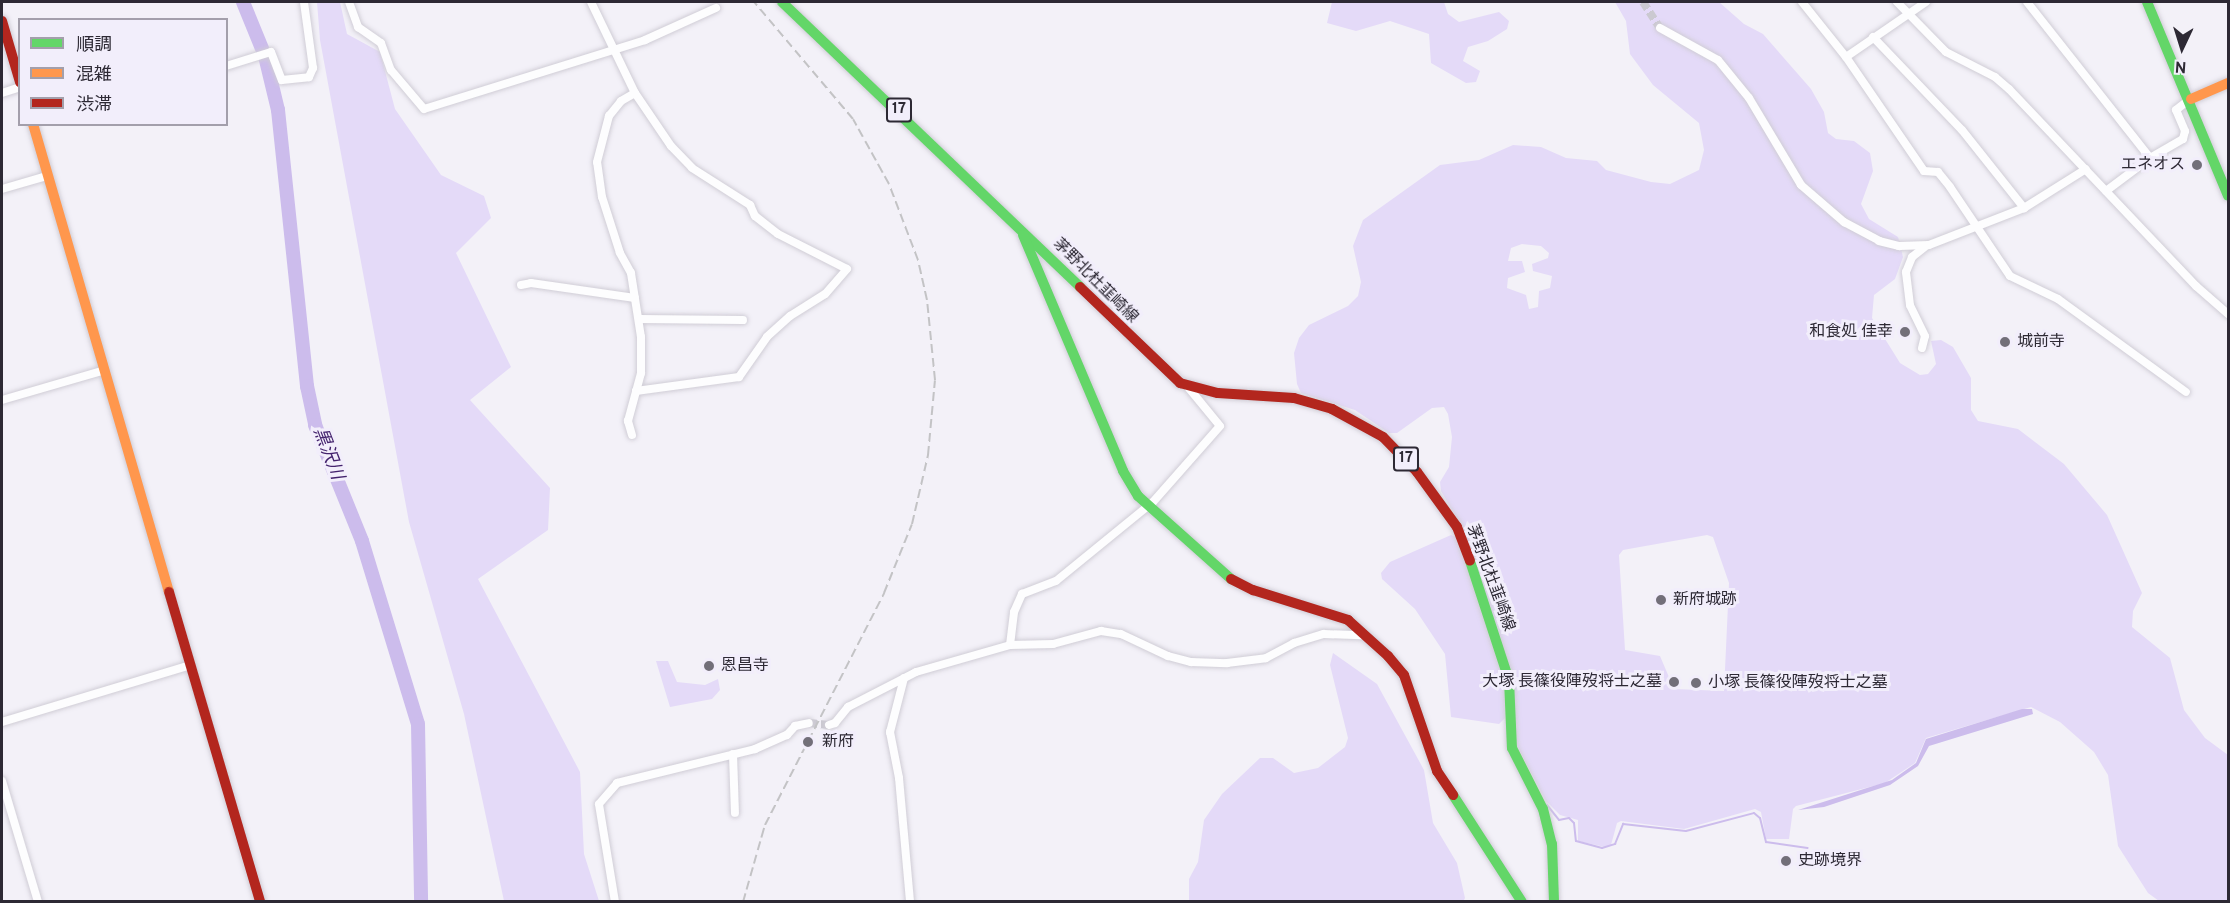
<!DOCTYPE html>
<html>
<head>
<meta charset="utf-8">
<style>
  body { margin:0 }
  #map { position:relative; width:2230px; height:903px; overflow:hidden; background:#f3f1f8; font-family:Overpass,"Noto Sans JP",sans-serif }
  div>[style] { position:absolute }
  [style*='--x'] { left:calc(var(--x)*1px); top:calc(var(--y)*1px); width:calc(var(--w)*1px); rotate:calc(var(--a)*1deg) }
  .green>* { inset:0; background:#e4daf8 }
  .water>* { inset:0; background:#ccbcec }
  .stream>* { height:2px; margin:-1px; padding:0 1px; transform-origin:1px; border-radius:1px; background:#ccbcec }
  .river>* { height:14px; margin:-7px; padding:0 7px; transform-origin:7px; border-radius:7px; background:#ccbcec }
  .street-tunnel>* { height:8px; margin-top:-4px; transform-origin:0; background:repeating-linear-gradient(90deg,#cbc9d1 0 8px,transparent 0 12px) }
  .roads { filter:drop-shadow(0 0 2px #d0cdd6) drop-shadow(0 0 2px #d0cdd6) }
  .street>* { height:8px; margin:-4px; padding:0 4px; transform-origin:4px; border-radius:4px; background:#fdfdfe }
  .fast>* { height:10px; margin:-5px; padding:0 5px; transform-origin:5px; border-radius:5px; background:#63d668 }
  .slow>* { height:10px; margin:-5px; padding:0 5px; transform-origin:5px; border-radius:5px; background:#ff974d }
  .jam>* { height:10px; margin:-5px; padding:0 5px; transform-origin:5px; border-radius:5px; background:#b3261e }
  .rail>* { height:2px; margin-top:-1px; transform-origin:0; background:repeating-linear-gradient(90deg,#c3c3c5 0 9px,transparent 0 13.5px) }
  .dots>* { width:16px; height:16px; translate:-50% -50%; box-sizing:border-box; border:3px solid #f2eefb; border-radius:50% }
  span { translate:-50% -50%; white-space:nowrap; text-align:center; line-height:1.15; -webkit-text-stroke:6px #f2eefb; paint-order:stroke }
  .shield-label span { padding:2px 4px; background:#f2eefb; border:2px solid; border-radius:4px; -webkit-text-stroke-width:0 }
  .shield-label { font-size:15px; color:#2d2934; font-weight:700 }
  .poi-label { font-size:16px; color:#2d2934 }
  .right { translate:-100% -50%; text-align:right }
  .left { translate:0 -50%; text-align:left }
  .street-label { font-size:16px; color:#2d2934 }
  .water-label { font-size:18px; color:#43226d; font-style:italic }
  .frame { position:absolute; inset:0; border:3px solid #2d2934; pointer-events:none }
  .legend { position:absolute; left:18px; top:18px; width:210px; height:108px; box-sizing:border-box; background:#f2eefb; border:2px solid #a39fab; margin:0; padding:8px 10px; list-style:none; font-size:18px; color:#2d2934 }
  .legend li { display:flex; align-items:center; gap:12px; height:30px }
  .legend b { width:30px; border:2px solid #a39fab }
  .north { position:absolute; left:2152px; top:18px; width:60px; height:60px; -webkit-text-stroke:4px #f2eefb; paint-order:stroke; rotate:184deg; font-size:16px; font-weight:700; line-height:24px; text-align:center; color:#2d2934 }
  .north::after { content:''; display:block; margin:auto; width:21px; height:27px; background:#2d2934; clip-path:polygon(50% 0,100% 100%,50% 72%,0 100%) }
</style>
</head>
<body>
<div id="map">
  <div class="green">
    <i style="clip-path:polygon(317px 2px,340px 2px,347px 34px,380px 52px,395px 109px,441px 175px,484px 196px,491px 218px,456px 253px,511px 367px,470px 400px,550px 488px,548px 530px,478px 579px,580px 772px,584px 854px,599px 901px,504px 901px,464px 714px,409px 522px,320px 40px)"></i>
    <i style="clip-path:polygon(1332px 2px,1444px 2px,1448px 14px,1459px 22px,1499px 12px,1509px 21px,1507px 29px,1488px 41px,1468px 47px,1463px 61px,1480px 71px,1476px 82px,1466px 83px,1431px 63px,1429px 34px,1390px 21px,1356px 31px,1327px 23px)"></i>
    <i style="clip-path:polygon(evenodd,1615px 2px,1719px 2px,1744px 24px,1763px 34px,1811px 89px,1824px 112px,1828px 133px,1836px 139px,1854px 141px,1870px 153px,1873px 171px,1861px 204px,1869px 219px,1898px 237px,1903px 257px,1895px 279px,1874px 295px,1872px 318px,1900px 363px,1920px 375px,1928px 374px,1936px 364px,1931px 341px,1941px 340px,1953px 347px,1971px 378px,1971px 410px,1978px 421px,2018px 429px,2064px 464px,2107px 515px,2142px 593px,2133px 611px,2132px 627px,2170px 658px,2184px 710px,2205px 738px,2228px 755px,2228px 901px,2159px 901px,2148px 893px,2118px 846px,2108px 775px,2094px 752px,2060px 722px,2031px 707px,1926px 738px,1915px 763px,1885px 783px,1796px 806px,1793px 809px,1789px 839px,1766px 839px,1761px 812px,1755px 809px,1684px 829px,1621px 821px,1617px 823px,1611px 845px,1605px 847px,1578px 841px,1578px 820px,1560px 815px,1546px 801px,1517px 746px,1514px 687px,1458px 520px,1441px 491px,1440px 482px,1449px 467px,1452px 437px,1448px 414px,1444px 407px,1432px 408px,1397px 433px,1389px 433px,1355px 410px,1301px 393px,1297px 384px,1294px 353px,1299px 338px,1309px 325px,1348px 306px,1358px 296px,1361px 282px,1353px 246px,1363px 220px,1440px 165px,1479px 160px,1513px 145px,1541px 147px,1566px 158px,1597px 161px,1606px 170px,1651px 182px,1670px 184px,1699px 170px,1704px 150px,1699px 123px,1653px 85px,1630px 54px,1626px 21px,1615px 2px,1522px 244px,1541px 246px,1549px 253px,1548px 258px,1532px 264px,1533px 271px,1552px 276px,1550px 288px,1539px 291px,1538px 307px,1529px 309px,1526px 295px,1507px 288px,1508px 278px,1525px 272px,1522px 261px,1508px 261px,1511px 248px,1522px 244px,1615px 2px,1707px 535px,1713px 537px,1729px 583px,1724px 691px,1674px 689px,1660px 656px,1625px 650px,1619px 555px,1623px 550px,1707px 535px)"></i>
    <i style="clip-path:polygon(1451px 535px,1456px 537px,1472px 576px,1504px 682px,1505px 718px,1499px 724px,1451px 717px,1445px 654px,1415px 609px,1382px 579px,1381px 573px,1390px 562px)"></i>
    <i style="clip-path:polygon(1333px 653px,1377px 684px,1424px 770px,1433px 823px,1457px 863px,1465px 898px,1463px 902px,1189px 901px,1189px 879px,1198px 862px,1204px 820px,1222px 794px,1260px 758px,1273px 758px,1294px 773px,1318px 768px,1345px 747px,1348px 738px,1330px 665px)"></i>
    <i style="clip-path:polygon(656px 661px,668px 661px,677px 682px,705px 685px,718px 679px,720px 690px,712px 699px,670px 707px)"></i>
  </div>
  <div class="water">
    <i style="clip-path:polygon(2022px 709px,2032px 709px,2033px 714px,1929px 746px,1918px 766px,1890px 785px,1824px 807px,1798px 810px,1892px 780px,1916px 763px,1926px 739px)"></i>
  </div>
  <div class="stream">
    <i style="--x:1547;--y:805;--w:19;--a:51"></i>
    <i style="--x:1559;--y:820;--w:10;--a:-11"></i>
    <i style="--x:1569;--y:818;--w:7;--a:45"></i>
    <i style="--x:1574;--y:823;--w:18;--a:84"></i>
    <i style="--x:1576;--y:841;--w:27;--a:15"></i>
    <i style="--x:1602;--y:848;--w:14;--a:-17"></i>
    <i style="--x:1615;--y:844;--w:22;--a:-68"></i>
    <i style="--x:1623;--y:824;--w:63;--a:6.3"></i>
    <i style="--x:1686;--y:831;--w:70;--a:-14.8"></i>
    <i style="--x:1754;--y:813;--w:8;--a:40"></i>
    <i style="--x:1760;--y:818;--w:25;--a:76"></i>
    <i style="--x:1766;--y:842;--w:42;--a:8.1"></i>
  </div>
  <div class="river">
    <i style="--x:243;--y:2;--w:58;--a:67.8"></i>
    <i style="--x:265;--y:56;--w:56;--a:76.5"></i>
    <i style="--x:278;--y:110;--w:278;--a:84"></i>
    <i style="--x:307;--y:386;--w:40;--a:78"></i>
    <i style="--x:315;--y:425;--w:125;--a:67.9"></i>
    <i style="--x:362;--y:541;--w:191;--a:73"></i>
    <i style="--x:418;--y:724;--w:178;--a:89"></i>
  </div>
  <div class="street-tunnel">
    <i style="--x:1643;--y:2;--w:31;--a:57"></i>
    <i style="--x:809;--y:723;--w:20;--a:6"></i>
  </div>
  <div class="roads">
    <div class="street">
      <i style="--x:349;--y:2;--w:27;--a:70"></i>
      <i style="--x:358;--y:27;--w:28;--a:35"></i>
      <i style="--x:381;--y:43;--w:29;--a:70"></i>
      <i style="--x:391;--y:70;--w:51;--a:49.8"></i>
      <i style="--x:424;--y:109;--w:232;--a:-17.3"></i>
      <i style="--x:645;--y:40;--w:78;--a:-24.3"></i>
      <i style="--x:591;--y:2;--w:101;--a:64.2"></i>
      <i style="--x:635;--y:93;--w:64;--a:55.8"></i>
      <i style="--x:671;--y:146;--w:30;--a:46"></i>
      <i style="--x:692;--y:168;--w:69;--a:32.5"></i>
      <i style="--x:750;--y:205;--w:12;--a:66"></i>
      <i style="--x:755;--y:216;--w:29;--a:38"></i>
      <i style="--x:778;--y:234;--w:77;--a:26.9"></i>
      <i style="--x:847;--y:269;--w:33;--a:131"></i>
      <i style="--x:825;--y:294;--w:41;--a:147.8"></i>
      <i style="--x:790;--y:316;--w:31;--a:138"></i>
      <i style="--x:767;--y:337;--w:49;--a:125"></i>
      <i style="--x:739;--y:377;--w:104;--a:172.3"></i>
      <i style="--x:1802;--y:2;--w:70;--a:51.3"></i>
      <i style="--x:1846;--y:57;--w:138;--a:55.6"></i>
      <i style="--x:1924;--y:171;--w:14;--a:4"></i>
      <i style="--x:1938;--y:172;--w:19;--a:51"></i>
      <i style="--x:1950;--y:187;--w:107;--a:56"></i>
      <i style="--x:2010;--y:276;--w:53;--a:25.6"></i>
      <i style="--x:2058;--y:299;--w:158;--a:36"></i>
      <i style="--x:1897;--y:2;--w:70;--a:45.6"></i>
      <i style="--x:1946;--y:52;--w:55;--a:27"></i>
      <i style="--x:1995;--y:77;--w:18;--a:41"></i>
      <i style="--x:2009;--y:89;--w:272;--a:46.5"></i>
      <i style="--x:2196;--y:286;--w:43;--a:41.2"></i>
      <i style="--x:2027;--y:2;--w:199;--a:51.7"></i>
      <i style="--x:1660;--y:28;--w:66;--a:28.9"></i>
      <i style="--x:1718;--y:60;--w:49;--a:50.8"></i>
      <i style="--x:1749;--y:98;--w:101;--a:59.1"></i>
      <i style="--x:1801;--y:185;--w:57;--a:40.7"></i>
      <i style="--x:1844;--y:222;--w:40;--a:28"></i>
      <i style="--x:1879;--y:241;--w:21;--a:14"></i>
      <i style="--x:1899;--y:246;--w:30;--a:-2"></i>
      <i style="--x:1929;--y:245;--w:102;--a:-21.3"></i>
      <i style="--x:2024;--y:208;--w:73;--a:-32.2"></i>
      <i style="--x:1873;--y:37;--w:129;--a:46.3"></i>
      <i style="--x:1962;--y:130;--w:100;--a:51.5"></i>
      <i style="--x:1846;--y:57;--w:97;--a:-34.5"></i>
      <i style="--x:226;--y:66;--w:47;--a:-17.3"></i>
      <i style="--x:271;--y:52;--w:30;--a:69"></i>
      <i style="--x:282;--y:80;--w:27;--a:-6"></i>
      <i style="--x:309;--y:77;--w:10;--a:-66"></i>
      <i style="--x:313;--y:68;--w:67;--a:-97.8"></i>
      <i style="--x:2;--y:93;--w:19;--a:-18"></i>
      <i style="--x:2;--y:189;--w:47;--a:-16.1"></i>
      <i style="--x:2106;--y:191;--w:55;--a:-36.9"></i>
      <i style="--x:2150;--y:158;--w:38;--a:-30"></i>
      <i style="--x:2183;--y:139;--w:8;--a:-76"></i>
      <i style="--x:2185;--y:131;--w:23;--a:-113"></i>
      <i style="--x:2176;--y:110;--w:16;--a:-38"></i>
      <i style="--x:521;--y:285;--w:10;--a:-11"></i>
      <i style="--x:531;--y:283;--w:105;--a:8.2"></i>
      <i style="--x:639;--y:319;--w:104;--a:0.6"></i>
      <i style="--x:1922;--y:348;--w:12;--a:-76"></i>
      <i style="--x:1925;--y:336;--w:34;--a:-116"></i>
      <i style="--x:1910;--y:305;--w:33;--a:-97"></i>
      <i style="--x:1906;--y:272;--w:16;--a:-68"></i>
      <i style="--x:1912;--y:257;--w:16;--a:-38"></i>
      <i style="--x:2;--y:400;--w:107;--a:-16.2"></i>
      <i style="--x:632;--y:435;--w:15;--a:-106"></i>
      <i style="--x:628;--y:421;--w:50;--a:-74.8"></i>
      <i style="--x:641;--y:373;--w:36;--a:-90"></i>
      <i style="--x:641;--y:337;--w:65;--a:-98.9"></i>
      <i style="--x:631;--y:273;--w:23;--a:-119"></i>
      <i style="--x:620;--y:253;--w:59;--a:-107.8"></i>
      <i style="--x:602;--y:197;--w:35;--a:-98"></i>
      <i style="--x:597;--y:162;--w:48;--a:-75.4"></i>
      <i style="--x:609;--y:116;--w:19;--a:-51"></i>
      <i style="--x:621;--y:101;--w:16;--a:-30"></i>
      <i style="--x:1010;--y:645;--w:33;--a:-83"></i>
      <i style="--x:1014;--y:612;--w:20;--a:-66"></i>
      <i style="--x:1022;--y:594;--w:36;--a:-21"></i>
      <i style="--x:1056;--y:581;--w:125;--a:-39.2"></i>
      <i style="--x:1153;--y:502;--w:101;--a:-48.6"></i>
      <i style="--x:1220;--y:426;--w:50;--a:-129.4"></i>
      <i style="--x:904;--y:678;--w:56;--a:104.5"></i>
      <i style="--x:890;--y:732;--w:47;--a:78.9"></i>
      <i style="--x:899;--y:778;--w:124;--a:84.9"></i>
      <i style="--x:2;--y:722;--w:197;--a:-16.8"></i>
      <i style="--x:829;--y:725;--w:6;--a:-18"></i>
      <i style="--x:835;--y:723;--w:21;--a:-51"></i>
      <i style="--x:848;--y:707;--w:76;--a:-27.2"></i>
      <i style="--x:916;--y:672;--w:98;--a:-16"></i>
      <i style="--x:1010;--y:645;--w:43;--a:-1.3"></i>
      <i style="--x:1053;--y:644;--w:50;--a:-15.2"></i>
      <i style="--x:1101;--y:631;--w:20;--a:9"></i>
      <i style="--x:1121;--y:634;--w:52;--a:25.1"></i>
      <i style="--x:1168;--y:656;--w:24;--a:15"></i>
      <i style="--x:1191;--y:662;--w:36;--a:2"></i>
      <i style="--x:1227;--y:663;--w:39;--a:-7"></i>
      <i style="--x:1266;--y:658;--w:32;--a:-28"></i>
      <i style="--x:1294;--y:643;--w:31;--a:-17"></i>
      <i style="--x:1324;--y:634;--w:38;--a:2"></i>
      <i style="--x:733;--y:754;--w:59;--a:88.1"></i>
      <i style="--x:2;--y:781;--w:126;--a:73.4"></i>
      <i style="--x:615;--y:902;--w:99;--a:-99.3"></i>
      <i style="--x:599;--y:804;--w:28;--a:-49"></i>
      <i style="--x:617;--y:783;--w:142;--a:-13.8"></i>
      <i style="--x:755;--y:749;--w:35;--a:-24"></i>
      <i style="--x:787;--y:735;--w:12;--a:-48"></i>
      <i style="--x:795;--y:726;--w:14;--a:-12"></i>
    </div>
    <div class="fast">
      <i style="--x:782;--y:2;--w:412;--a:43.7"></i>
      <i style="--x:2147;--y:2;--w:210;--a:67.3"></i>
      <i style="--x:1023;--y:235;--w:256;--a:67"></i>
      <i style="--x:1123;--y:471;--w:29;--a:59"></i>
      <i style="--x:1138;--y:496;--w:125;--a:41.7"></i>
      <i style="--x:1470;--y:561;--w:125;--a:71.9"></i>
      <i style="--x:1509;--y:680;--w:68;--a:87.5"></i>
      <i style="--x:1512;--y:748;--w:68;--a:63.1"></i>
      <i style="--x:1543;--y:809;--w:36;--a:76"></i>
      <i style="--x:1552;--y:844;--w:58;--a:88"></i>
      <i style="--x:1453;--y:795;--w:127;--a:57.2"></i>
    </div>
    <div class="slow">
      <i style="--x:2191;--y:99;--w:40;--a:-23.4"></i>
      <i style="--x:33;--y:124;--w:487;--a:73.8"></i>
    </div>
    <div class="jam">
      <i style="--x:2;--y:21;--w:64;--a:73.6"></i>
      <i style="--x:1080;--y:287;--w:139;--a:43.8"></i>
      <i style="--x:1180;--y:383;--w:39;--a:15"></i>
      <i style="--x:1218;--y:393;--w:76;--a:3.8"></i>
      <i style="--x:1294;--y:398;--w:40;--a:16"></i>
      <i style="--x:1332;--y:409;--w:58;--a:28.8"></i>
      <i style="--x:1383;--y:437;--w:49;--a:45.8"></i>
      <i style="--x:1417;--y:472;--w:68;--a:54"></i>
      <i style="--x:1457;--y:527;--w:36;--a:69"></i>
      <i style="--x:1231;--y:579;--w:25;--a:27"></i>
      <i style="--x:1253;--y:590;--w:100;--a:17.5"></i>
      <i style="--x:1348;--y:620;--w:54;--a:42"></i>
      <i style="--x:1388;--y:656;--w:25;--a:50"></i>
      <i style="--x:1404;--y:675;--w:102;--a:71"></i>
      <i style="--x:1437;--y:771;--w:29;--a:56"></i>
      <i style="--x:169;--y:592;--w:323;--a:73.6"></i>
    </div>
  </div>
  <div class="rail">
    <i style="--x:743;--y:902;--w:80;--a:-74.1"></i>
    <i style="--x:765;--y:825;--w:261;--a:-62.8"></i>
    <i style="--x:884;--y:593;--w:74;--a:-67.9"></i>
    <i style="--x:912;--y:524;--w:71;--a:-76.9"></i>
    <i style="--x:928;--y:455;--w:75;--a:-84.7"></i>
    <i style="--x:935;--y:380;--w:80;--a:-95.7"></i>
    <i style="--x:927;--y:300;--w:41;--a:-102.7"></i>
    <i style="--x:918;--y:260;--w:81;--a:-110.9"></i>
    <i style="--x:889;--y:184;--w:74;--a:-119"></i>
    <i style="--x:853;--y:119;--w:153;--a:-130.2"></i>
  </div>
  <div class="dots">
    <i style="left:2197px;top:165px;background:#726f79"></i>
    <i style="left:1905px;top:332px;background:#726f79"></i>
    <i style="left:2005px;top:342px;background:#726f79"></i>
    <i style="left:1661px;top:600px;background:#726f79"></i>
    <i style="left:709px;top:666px;background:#726f79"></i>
    <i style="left:1674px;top:682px;background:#726f79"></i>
    <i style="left:1696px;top:683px;background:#726f79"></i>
    <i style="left:808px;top:742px;background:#726f79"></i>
    <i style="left:1786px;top:861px;background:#726f79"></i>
  </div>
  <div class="shield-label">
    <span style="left:899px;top:110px">17</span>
    <span style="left:1406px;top:459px">17</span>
  </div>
  <div class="poi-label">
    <span class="right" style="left:2185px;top:165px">エネオス</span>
    <span class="right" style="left:1893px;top:332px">和食処 佳幸</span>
    <span class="left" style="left:2017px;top:342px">城前寺</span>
    <span class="left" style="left:1673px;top:600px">新府城跡</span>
    <span class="left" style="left:721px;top:666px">恩昌寺</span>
    <span class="right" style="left:1662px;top:682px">大塚 長篠役陣歿将士之墓</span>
    <span class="left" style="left:1708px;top:683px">小塚 長篠役陣歿将士之墓</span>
    <span class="left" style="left:822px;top:742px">新府</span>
    <span class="left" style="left:1798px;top:861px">史跡境界</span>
  </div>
  <div class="street-label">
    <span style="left:1095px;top:281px;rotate:45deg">茅野北杜韮崎線</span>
    <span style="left:1490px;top:578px;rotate:70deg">茅野北杜韮崎線</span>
  </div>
  <div class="water-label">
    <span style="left:327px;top:454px;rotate:69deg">黒沢川</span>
  </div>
  <div class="frame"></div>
  <ul class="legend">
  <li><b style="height:8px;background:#63d668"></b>順調</li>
  <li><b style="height:8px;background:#ff974d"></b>混雑</li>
  <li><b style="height:8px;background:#b3261e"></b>渋滞</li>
  </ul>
  <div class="north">N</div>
</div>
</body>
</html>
